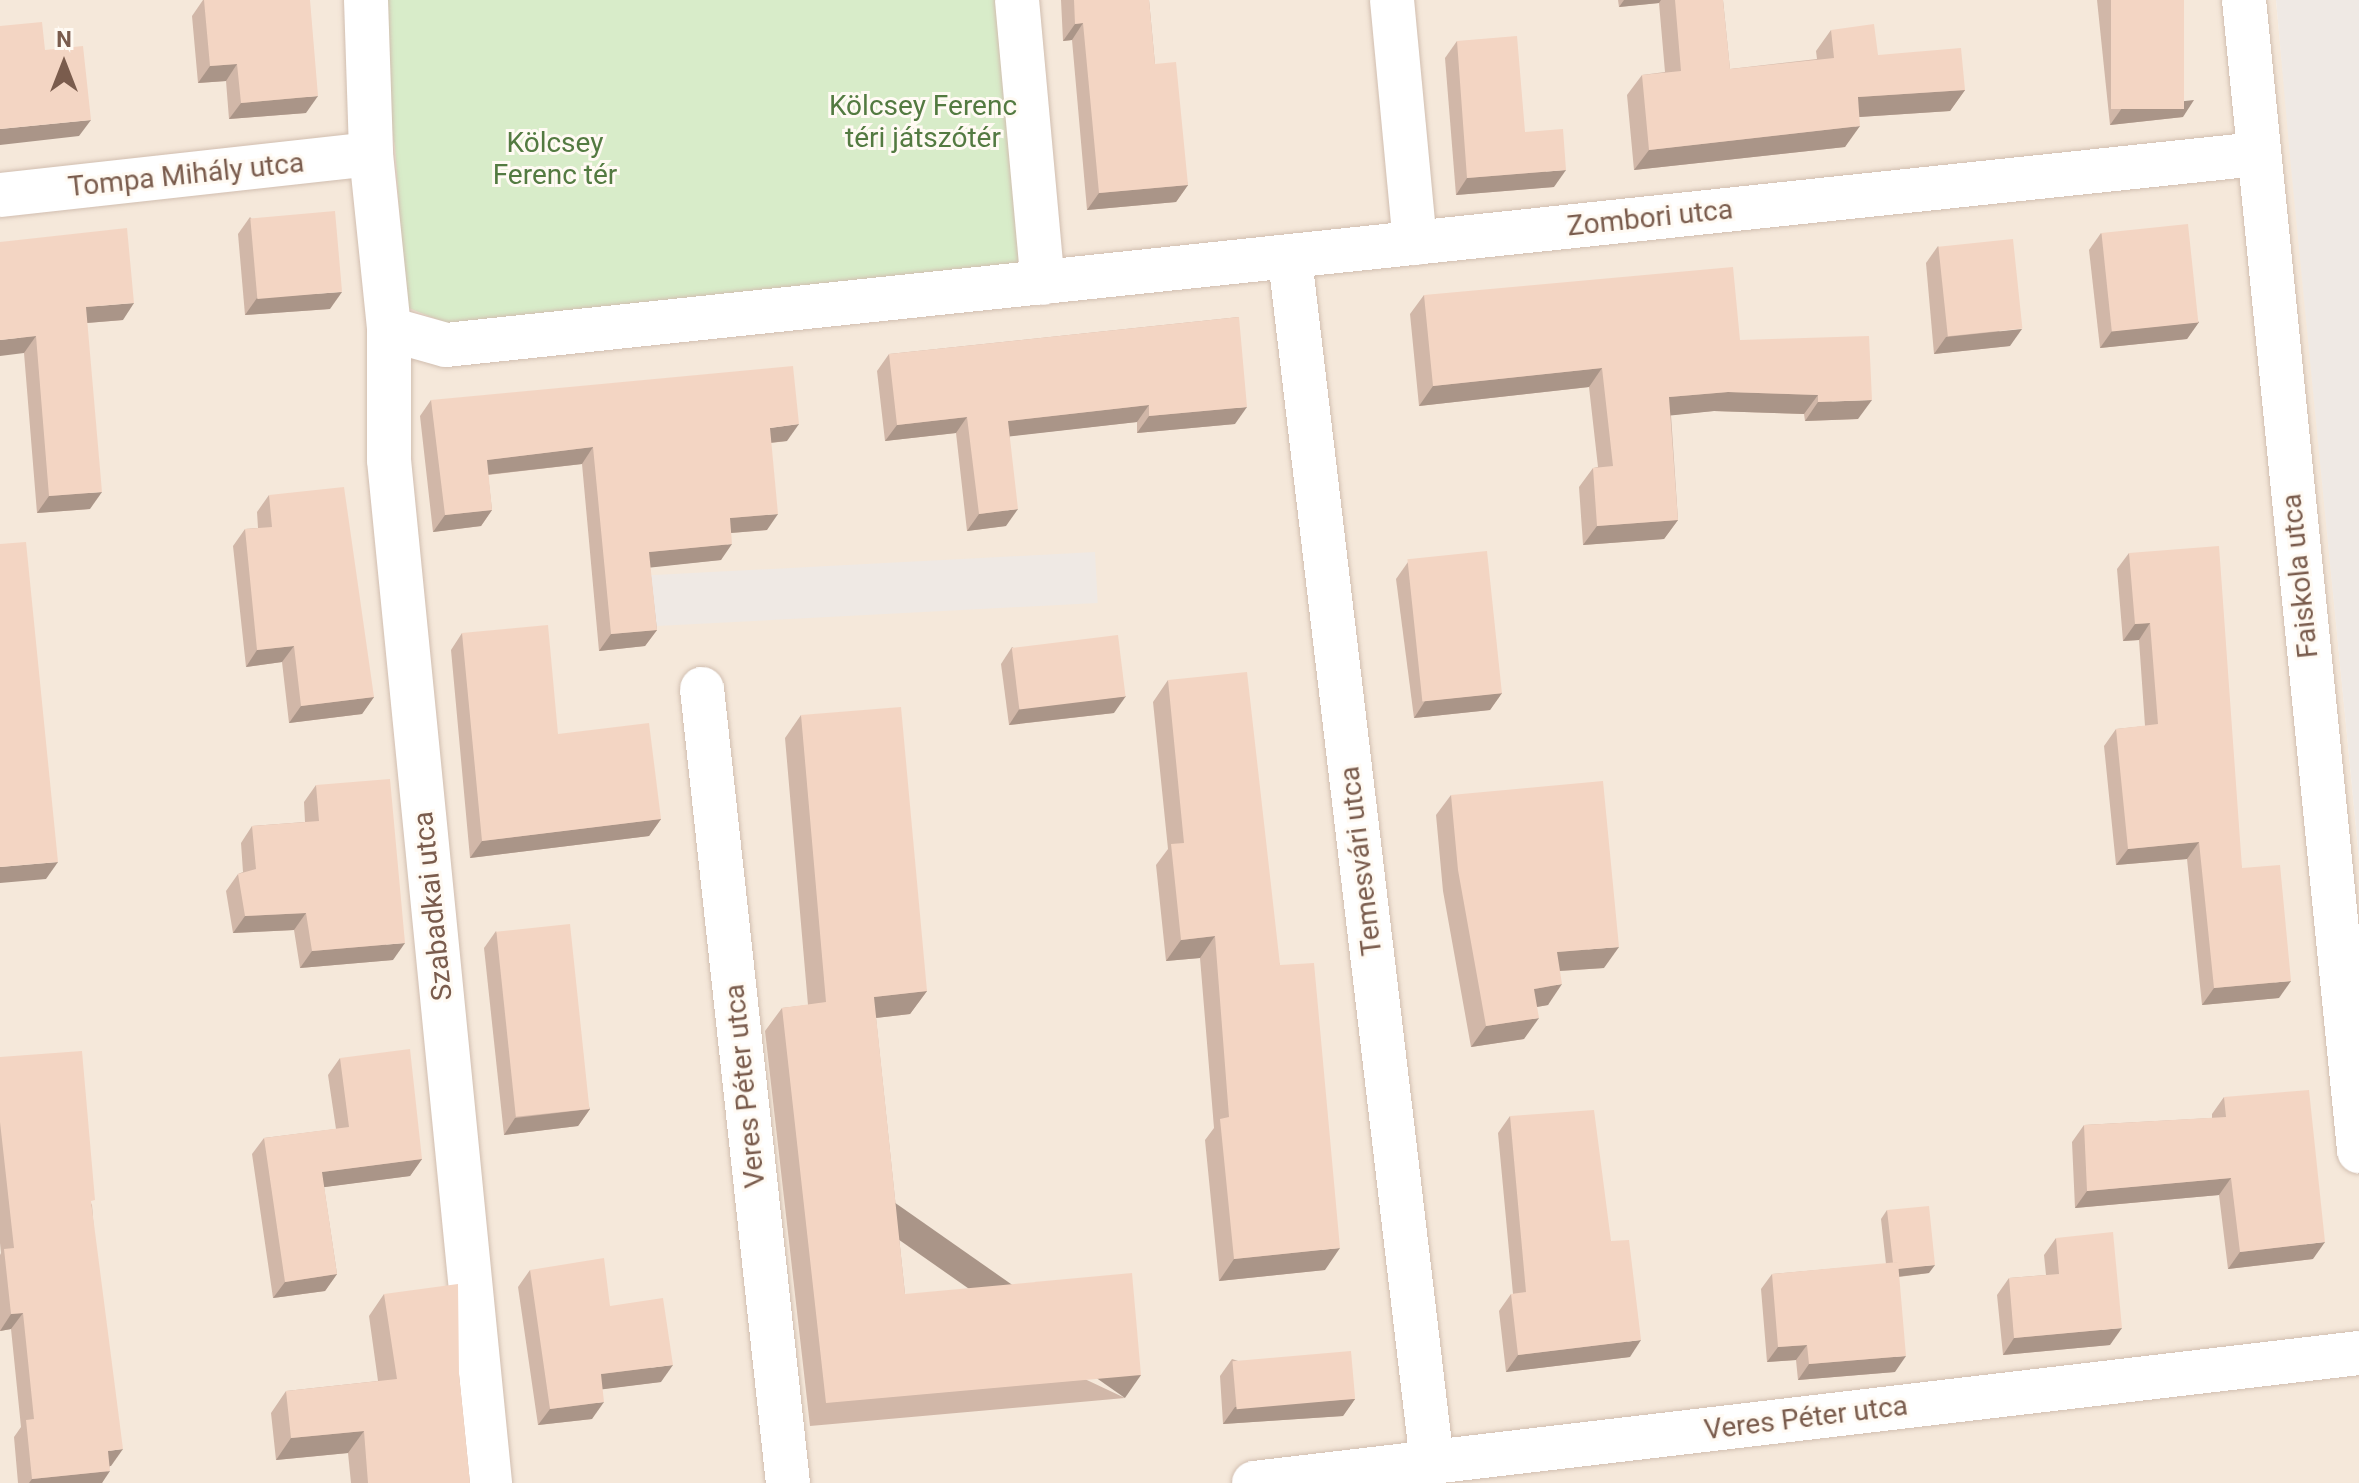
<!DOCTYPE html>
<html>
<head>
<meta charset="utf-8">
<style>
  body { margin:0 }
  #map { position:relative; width:2359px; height:1483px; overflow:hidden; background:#fdf6ec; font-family:Roboto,sans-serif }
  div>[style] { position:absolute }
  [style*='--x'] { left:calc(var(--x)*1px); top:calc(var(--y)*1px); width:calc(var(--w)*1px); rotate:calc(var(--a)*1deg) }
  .residential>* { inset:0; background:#f5e8da }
  .industrial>* { inset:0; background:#efe9e4; transform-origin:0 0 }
  .green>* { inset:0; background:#d8ecc9 }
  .roads { filter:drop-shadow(0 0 2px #d1beb0) drop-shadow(0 0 2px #d1beb0) }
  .street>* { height:44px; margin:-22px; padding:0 22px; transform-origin:22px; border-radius:22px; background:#fff }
  .wall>* { inset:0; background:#d1b7a8 }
  .shaded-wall>* { inset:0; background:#aa9588; transform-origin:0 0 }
  .building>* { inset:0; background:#f3d5c3; transform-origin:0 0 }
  span { translate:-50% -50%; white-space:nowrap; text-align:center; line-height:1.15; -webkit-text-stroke:6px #fffaf3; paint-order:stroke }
  .park-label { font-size:28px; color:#537a41 }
  .street-label { font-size:28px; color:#7a5c4d }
  .north { position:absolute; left:24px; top:24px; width:80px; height:80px; -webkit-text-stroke:6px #fffaf3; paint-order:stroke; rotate:0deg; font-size:22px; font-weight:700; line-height:32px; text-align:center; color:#7a5c4d }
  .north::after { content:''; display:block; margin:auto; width:28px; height:36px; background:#7a5c4d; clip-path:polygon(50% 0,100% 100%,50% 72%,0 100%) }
</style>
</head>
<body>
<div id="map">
  <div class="residential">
    <i style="clip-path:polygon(0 0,2276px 0,2359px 859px,2359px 1483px,0 1483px)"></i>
  </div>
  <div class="industrial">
    <i style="clip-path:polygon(2276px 0,2359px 0,2359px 859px,2290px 157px)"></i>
    <i style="left:1095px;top:552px;width:51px;height:456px;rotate:87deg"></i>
  </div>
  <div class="green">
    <i style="clip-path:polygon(370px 0,1017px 0,1043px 283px,452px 325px,406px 307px,395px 147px)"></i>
  </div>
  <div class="roads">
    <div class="street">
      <i style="--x:366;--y:0;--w:154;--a:88.1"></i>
      <i style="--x:371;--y:154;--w:176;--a:84.1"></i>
      <i style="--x:389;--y:329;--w:59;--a:15.7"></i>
      <i style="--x:446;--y:345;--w:1821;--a:-6.02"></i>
      <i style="--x:1017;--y:0;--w:284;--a:84.8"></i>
      <i style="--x:1392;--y:0;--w:244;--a:84.6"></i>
      <i style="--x:2244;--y:0;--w:1157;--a:84.29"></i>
      <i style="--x:0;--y:195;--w:373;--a:-6.3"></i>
      <i style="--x:1290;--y:259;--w:1212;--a:83.27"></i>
      <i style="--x:389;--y:329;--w:131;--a:90"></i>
      <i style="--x:389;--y:460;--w:1028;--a:84.36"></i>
      <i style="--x:702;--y:689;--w:799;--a:83.82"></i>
      <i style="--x:1254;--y:1483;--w:1113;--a:-6.71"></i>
    </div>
  </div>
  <div class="wall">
    <i style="clip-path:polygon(203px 0,310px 0,306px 113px,229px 119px,226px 81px,198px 83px,192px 16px)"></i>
    <i style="clip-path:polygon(1061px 0,1149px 0,1155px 64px,1188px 185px,1176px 202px,1087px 210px,1072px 40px,1063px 41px)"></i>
    <i style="clip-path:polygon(1618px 0,1723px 0,1730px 69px,1817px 59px,1816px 51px,1831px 30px,1878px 55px,1965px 90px,1950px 111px,1859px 117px,1845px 147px,1634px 170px,1627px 95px,1642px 75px,1665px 72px,1659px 3px,1619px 7px)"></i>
    <i style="clip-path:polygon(2097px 0,2184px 0,2183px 117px,2110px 125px)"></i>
    <i style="clip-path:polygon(1457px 41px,1525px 132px,1554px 187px,1456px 195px,1445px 58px)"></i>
    <i style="clip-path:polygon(250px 217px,330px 309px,245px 315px,238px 234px)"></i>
    <i style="clip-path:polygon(2101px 233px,2199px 322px,2187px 339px,2100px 348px,2089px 250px)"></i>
    <i style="clip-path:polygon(0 242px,123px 320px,87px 323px,90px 509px,37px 513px,24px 353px)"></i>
    <i style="clip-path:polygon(1938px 246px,2010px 346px,1934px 354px,1926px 263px)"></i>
    <i style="clip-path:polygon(1424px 295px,1740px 340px,1858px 419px,1805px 421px,1804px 414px,1714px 411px,1671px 415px,1678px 520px,1664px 539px,1583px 545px,1579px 487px,1593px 468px,1598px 467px,1589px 387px,1419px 406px,1410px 314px)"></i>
    <i style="clip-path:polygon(1239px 317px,1235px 424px,1137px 433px,1137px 422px,1010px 436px,1006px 526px,967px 531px,956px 433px,885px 441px,877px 371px,889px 354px)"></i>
    <i style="clip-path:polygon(431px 400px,787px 441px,771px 443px,767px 530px,731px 533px,721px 560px,650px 567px,657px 630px,645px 646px,599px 651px,582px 464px,488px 475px,492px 510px,481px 526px,433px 532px,420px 416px)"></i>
    <i style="clip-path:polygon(269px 495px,374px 697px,362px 714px,289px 723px,282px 662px,246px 667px,233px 546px,245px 529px,258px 528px,257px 512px)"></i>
    <i style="clip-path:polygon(2129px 553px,2242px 868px,2279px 998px,2202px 1005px,2187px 859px,2116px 865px,2104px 746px,2116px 729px,2145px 726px,2139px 640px,2123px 641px,2117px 569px)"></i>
    <i style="clip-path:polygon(1408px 562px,1502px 693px,1490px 710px,1414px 718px,1396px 579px)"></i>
    <i style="clip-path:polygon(462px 633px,558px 734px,661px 819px,649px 836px,470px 858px,451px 650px)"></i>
    <i style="clip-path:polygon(1012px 647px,1114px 713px,1009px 725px,1001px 664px)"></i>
    <i style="clip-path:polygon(1168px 680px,1280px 965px,1325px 1270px,1219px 1281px,1205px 1140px,1214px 1128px,1200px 958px,1166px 961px,1156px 865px,1168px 849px,1153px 702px)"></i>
    <i style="clip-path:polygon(801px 715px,927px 991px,910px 1014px,876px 1018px,905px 1294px,1125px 1398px,810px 1426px,765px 1031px,782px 1008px,808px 1005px,785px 738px)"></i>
    <i style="clip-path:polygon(316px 785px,393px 960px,300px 968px,294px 930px,233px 933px,226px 891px,238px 874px,243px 872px,241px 843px,252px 826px,305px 822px,304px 802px)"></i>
    <i style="clip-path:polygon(1451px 795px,1604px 968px,1560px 971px,1548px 1005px,1537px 1007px,1524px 1039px,1471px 1047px,1443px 891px,1436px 815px)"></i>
    <i style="clip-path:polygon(496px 931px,590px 1109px,578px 1126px,504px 1135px,484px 948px)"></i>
    <i style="clip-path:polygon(0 1057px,92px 1205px,111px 1466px,110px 1466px,102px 1483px,18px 1483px,14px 1437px,21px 1427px,11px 1329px,0 1331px,0 1255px,1px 1253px,0 1243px)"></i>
    <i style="clip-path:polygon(340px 1058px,422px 1159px,410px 1176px,324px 1187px,337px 1274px,325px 1291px,273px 1298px,252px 1154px,264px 1138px,336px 1129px,328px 1075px)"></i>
    <i style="clip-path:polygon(2224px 1097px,2313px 1259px,2228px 1269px,2219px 1195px,2075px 1208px,2072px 1142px,2084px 1125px,2212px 1118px,2212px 1114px)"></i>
    <i style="clip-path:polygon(1510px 1116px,1611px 1241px,1630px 1357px,1506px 1372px,1499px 1311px,1511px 1294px,1513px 1294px,1498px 1133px)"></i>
    <i style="clip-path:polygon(1887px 1210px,1929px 1273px,1899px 1277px,1895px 1372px,1798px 1380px,1796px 1360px,1767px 1362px,1761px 1289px,1772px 1274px,1886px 1264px,1881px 1219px)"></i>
    <i style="clip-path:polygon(2056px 1238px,2110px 1345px,2003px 1355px,1997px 1295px,2009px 1278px,2046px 1275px,2044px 1255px)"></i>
    <i style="clip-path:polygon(530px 1270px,610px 1306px,661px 1382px,602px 1389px,592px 1419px,538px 1425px,518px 1287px)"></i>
    <i style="clip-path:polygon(384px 1294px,459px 1374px,470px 1483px,351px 1483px,348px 1453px,276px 1460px,271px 1413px,286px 1391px,378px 1381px,369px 1316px)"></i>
    <i style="clip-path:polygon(1232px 1359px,1355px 1399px,1343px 1416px,1223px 1424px,1220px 1376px)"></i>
  </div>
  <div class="shaded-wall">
    <i style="clip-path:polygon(1624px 0,1661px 0,1659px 3px,1619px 7px)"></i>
    <i style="clip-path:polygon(1083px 23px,1072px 40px,1063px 41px,1075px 24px)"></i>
    <i style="clip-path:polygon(237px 64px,226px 81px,198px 83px,210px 66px)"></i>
    <i style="clip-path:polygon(1965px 90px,1950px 111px,1844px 118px,1858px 97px)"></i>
    <i style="clip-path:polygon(318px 96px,306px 113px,229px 119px,241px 103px)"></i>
    <i style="clip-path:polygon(2194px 100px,2183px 117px,2110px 125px,2122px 108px)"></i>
    <i style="clip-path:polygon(91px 120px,79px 136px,0 145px,0 129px)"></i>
    <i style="clip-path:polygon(1860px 126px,1845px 147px,1634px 170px,1649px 150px)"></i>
    <i style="clip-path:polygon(1566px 170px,1554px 187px,1456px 195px,1467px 178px)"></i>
    <i style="clip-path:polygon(1188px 185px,1176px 202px,1087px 210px,1099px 193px)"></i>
    <i style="clip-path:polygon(342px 292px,330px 309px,245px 315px,257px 298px)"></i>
    <i style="clip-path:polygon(134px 303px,123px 320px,74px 324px,86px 307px)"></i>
    <i style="clip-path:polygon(2199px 322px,2187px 339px,2100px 348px,2112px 331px)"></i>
    <i style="clip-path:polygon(2022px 329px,2010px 346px,1934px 354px,1946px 337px)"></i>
    <i style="clip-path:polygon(36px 336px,24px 353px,0 356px,0 340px)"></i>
    <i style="clip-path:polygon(1602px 368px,1589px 387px,1419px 406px,1433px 386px)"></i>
    <i style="clip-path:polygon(1728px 392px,1818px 395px,1804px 414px,1714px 411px,1656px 417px,1669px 397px)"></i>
    <i style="clip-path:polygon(1872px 400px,1858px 419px,1805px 421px,1818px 402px)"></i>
    <i style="clip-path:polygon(1149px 405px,1137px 422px,996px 438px,1008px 421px)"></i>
    <i style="clip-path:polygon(1247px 407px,1235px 424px,1137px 433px,1149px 416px)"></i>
    <i style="clip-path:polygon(967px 417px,956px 433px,885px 441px,897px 425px)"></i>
    <i style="clip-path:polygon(799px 424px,787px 441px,758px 444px,770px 428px)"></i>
    <i style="clip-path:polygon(593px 447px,582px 464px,475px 476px,487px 460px)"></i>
    <i style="clip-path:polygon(102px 492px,90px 509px,37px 513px,49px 496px)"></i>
    <i style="clip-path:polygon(1018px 509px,1006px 526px,967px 531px,979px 514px)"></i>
    <i style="clip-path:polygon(492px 510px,481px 526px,433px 532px,445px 515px)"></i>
    <i style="clip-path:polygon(778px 514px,767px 530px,718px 534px,730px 518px)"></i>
    <i style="clip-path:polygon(1678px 520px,1664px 539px,1583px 545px,1597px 526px)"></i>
    <i style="clip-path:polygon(732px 544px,721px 560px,637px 569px,649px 552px)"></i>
    <i style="clip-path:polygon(2150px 623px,2139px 640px,2123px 641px,2135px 624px)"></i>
    <i style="clip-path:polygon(657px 630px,645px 646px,599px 651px,611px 634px)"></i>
    <i style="clip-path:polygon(294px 646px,282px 662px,246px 667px,257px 650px)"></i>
    <i style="clip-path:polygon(1502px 693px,1490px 710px,1414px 718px,1425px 701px)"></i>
    <i style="clip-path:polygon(1126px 696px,1114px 713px,1009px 725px,1020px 708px)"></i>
    <i style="clip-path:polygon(374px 697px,362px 714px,289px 723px,301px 706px)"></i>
    <i style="clip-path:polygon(661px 819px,649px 836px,470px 858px,482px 841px)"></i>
    <i style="clip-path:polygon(2199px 842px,2187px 859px,2116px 865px,2128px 849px)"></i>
    <i style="clip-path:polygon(58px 862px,46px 879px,0 883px,0 867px)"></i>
    <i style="clip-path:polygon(306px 913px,294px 930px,233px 933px,245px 916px)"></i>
    <i style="clip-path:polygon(1215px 936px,1200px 958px,1166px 961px,1181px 940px)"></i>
    <i style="clip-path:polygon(405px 943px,393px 960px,300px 968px,312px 951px)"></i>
    <i style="clip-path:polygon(1619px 947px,1604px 968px,1542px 972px,1557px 952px)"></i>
    <i style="clip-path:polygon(2291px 981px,2279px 998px,2202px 1005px,2214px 988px)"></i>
    <i style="clip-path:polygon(1562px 984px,1548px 1005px,1519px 1010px,1534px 989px)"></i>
    <i style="clip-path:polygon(927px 991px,910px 1014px,858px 1020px,874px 997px)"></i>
    <i style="clip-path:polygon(1539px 1018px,1524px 1039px,1471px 1047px,1486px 1026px)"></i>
    <i style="clip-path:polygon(590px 1109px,578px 1126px,504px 1135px,515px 1118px)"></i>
    <i style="clip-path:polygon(422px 1159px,410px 1176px,310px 1189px,322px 1172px)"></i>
    <i style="clip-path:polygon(2231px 1178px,2219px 1195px,2075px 1208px,2087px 1191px)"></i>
    <i style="clip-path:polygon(2325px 1242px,2313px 1259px,2228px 1269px,2240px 1252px)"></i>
    <i style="clip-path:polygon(1340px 1248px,1325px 1270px,1219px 1281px,1234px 1259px)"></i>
    <i style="clip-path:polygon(1935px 1265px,1929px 1273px,1887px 1278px,1893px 1269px)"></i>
    <i style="clip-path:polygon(337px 1274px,325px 1291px,273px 1298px,285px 1282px)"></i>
    <i style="clip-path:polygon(23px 1313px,11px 1329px,0 1331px,11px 1314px)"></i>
    <i style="clip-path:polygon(2122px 1328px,2110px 1345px,2003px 1355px,2014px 1338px)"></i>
    <i style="clip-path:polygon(1641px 1340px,1630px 1357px,1506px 1372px,1518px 1355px)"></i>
    <i style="clip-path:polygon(1807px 1345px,1796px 1360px,1767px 1362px,1778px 1347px)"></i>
    <i style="clip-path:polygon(1906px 1356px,1895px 1372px,1798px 1380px,1809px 1364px)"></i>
    <i style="clip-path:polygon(673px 1365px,661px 1382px,589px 1391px,601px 1374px)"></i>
    <i style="left:1141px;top:1375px;width:28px;height:316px;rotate:125deg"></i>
    <i style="clip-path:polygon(1355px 1399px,1343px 1416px,1223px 1424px,1235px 1407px)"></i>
    <i style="clip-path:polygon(604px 1402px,592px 1419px,538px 1425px,550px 1409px)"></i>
    <i style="clip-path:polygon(364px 1431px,348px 1453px,276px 1460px,291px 1438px)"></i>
    <i style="clip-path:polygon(123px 1449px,111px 1466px,96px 1467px,108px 1451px)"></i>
    <i style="clip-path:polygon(110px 1471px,102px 1483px,29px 1483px,32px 1479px)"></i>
  </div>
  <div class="building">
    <i style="clip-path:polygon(204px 0,310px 0,318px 96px,241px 103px,237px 64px,210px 66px)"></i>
    <i style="clip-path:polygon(1074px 0,1149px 0,1155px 64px,1176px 62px,1188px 185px,1099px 193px,1083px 23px,1075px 24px)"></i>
    <i style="clip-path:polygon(1675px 0,1723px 0,1730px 69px,1834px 58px,1831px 30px,1874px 24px,1878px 55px,1961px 48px,1965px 90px,1858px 97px,1860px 126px,1649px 150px,1642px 75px,1681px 71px)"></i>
    <i style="left:2111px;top:0;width:73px;height:109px"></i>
    <i style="clip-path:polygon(42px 22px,45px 50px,83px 46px,91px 120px,0 129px,0 26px)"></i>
    <i style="clip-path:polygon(1517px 36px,1525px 132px,1563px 129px,1566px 170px,1467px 178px,1457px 41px)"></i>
    <i style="left:335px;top:211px;width:81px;height:85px;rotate:85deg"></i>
    <i style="left:2188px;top:224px;width:99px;height:87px;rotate:84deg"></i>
    <i style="clip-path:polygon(127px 228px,134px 303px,86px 307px,102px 492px,49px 496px,36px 336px,0 340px,0 242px)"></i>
    <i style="left:2013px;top:239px;width:90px;height:75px;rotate:84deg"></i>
    <i style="clip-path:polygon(1733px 267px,1740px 340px,1869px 336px,1872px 400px,1818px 402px,1818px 395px,1728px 392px,1669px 397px,1678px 520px,1597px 526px,1593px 468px,1613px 466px,1602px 368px,1433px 386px,1424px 295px)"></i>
    <i style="clip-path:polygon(1239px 317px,1247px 407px,1149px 416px,1149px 405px,1008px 421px,1018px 509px,979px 514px,967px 417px,897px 425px,889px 354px)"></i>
    <i style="clip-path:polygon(793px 366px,799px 424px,770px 428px,778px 514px,730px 518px,732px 544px,649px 552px,657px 630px,611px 634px,593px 447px,487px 460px,492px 510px,445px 515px,431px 400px)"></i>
    <i style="clip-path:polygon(344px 487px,374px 697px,301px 706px,294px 646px,257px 650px,245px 529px,272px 527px,269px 495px)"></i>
    <i style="clip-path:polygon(26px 542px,58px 862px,0 867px,0 544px)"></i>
    <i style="clip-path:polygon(2219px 546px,2242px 868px,2280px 865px,2291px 981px,2214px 988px,2199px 842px,2128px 849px,2116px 729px,2158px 724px,2150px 623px,2135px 624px,2129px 553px)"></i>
    <i style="left:1487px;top:551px;width:143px;height:80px;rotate:84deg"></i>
    <i style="clip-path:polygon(548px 625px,558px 734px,649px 723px,661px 819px,482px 841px,462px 633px)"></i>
    <i style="left:1118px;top:635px;width:62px;height:107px;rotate:83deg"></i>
    <i style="clip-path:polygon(1247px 672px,1280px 965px,1314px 963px,1340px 1248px,1234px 1259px,1220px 1119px,1229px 1117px,1215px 936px,1181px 940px,1171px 844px,1184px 843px,1168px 680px)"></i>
    <i style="clip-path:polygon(901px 707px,927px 991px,874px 997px,905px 1294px,1132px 1273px,1141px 1375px,826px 1403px,782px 1008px,826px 1002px,801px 715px)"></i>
    <i style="clip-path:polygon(390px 779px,405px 943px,312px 951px,306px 913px,245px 916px,238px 874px,256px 869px,252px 826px,319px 821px,316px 785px)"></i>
    <i style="clip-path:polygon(1603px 781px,1619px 947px,1557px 952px,1562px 984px,1534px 989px,1539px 1018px,1486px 1026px,1458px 870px,1451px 795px)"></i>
    <i style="left:570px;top:924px;width:186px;height:74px;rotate:84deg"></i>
    <i style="clip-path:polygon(410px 1049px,422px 1159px,322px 1172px,337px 1274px,285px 1282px,264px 1138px,349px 1127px,340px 1058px)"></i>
    <i style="clip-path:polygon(82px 1051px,95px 1200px,91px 1201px,123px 1449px,108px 1451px,110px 1471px,32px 1479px,26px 1420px,34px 1419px,23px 1313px,11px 1314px,4px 1249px,14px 1248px,0 1122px,0 1057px)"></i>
    <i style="clip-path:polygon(2309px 1090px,2325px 1242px,2240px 1252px,2231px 1178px,2087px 1191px,2084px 1125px,2226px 1117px,2224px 1097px)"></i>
    <i style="clip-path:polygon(1594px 1110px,1611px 1241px,1629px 1240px,1641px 1340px,1518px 1355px,1511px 1294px,1526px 1292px,1510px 1116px)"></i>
    <i style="clip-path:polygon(1929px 1206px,1935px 1265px,1898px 1269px,1898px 1262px,1893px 1263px,1887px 1210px)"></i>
    <i style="clip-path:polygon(2113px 1232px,2122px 1328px,2014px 1338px,2009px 1278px,2059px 1274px,2056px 1238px)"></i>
    <i style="clip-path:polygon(604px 1258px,610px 1306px,663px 1298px,673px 1365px,601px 1374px,604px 1402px,550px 1409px,530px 1270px)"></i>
    <i style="clip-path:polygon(1898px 1262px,1906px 1356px,1809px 1364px,1807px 1345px,1778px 1347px,1772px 1274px)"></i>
    <i style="clip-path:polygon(458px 1284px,459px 1374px,470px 1483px,368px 1483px,364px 1431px,291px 1438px,286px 1391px,397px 1379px,384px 1294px)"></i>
    <i style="left:1351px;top:1351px;width:48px;height:119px;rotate:85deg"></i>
  </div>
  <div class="park-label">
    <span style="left:923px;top:122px">Kölcsey Ferenc<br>téri játszótér</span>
    <span style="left:555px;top:159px">Kölcsey<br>Ferenc tér</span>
  </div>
  <div class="street-label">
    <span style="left:186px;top:175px;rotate:-6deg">Tompa Mihály utca</span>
    <span style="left:1650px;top:218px;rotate:-6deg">Zombori utca</span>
    <span style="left:2300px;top:576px;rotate:-96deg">Faiskola utca</span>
    <span style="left:1361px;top:861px;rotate:-97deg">Temesvári utca</span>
    <span style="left:433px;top:906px;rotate:-96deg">Szabadkai utca</span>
    <span style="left:745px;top:1086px;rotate:-96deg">Veres Péter utca</span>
    <span style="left:1806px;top:1418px;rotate:-7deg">Veres Péter utca</span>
  </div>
  <div class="north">N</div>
</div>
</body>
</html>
